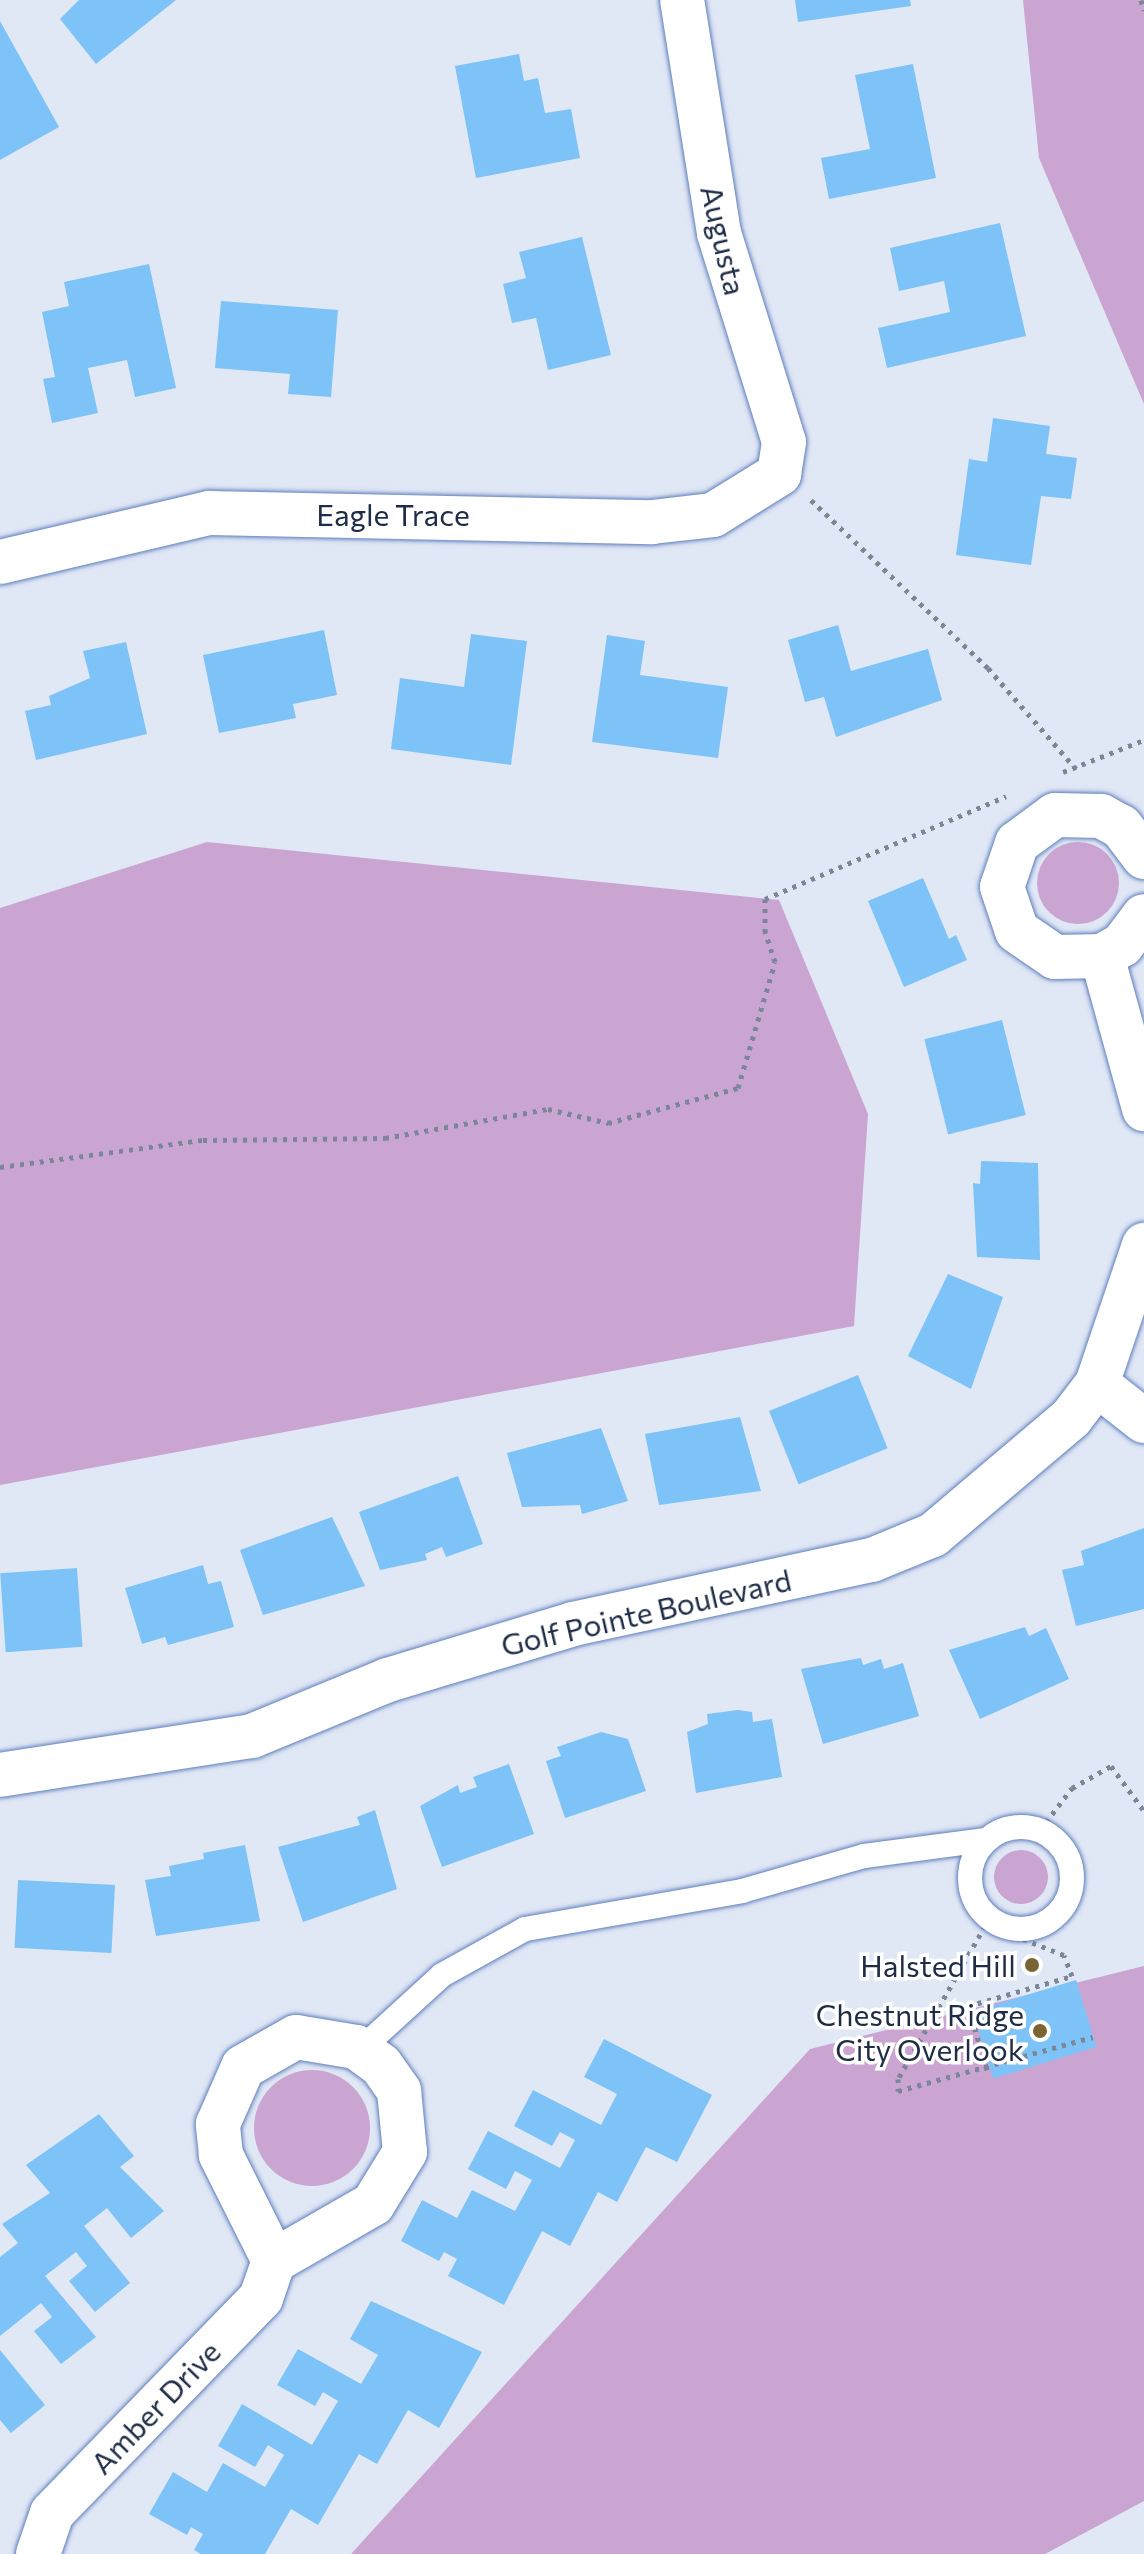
<!DOCTYPE html>
<html>
<head>
<meta charset="utf-8">
<style>
  body { margin:0 }
  #map { position:relative; width:1144px; height:2554px; overflow:hidden; background:#e0e7f5; font-family:Commissioner,sans-serif }
  div>[style] { position:absolute }
  [style*='--x'] { left:calc(var(--x)*1px); top:calc(var(--y)*1px); width:calc(var(--w)*1px); rotate:calc(var(--a)*1deg) }
  .green>* { inset:0; background:#cba5d1 }
  .round { border-radius:50% }
  .building>* { inset:0; background:#7dc3f7; transform-origin:0 0 }
  .path>* { height:5px; margin-top:-2.5px; transform-origin:0; background:repeating-linear-gradient(90deg,#7b869a 0 4px,transparent 0 10px) }
  .roads { filter:drop-shadow(0 0 2px #5e7fbd) drop-shadow(0 0 2px #5e7fbd) }
  .lane>* { height:24px; margin:-12px; padding:0 12px; transform-origin:12px; border-radius:12px; background:#fff }
  .lane>.ring { margin:-12px; padding:0; box-sizing:content-box; background:none; border:24px solid #fff; border-radius:50% }
  .street>* { height:44px; margin:-22px; padding:0 22px; transform-origin:22px; border-radius:22px; background:#fff }
  .dots>* { width:22px; height:22px; translate:-50% -50%; box-sizing:border-box; border:4px solid #fff; border-radius:50% }
  span { translate:-50% -50%; white-space:nowrap; text-align:center; line-height:1.15; -webkit-text-stroke:7px #fff; paint-order:stroke }
  .street-label { font-size:30px; color:#1e2c46 }
  .poi-label { font-size:30px; color:#1e2c46 }
  .right { translate:-100% -50%; text-align:right }
</style>
</head>
<body>
<div id="map">
  <div class="green">
    <i style="clip-path:polygon(1023px 0,1144px 0,1144px 404px,1039px 158px)"></i>
    <i style="clip-path:polygon(207px 842px,779px 900px,868px 1114px,854px 1326px,0 1485px,0 908px)"></i>
    <i class="round" style="left:1037px;top:842px;width:82px;height:82px"></i>
    <i class="round" style="left:994px;top:1850px;width:54px;height:54px"></i>
    <i style="clip-path:polygon(1144px 1966px,1144px 2501px,1045px 2554px,351px 2554px,810px 2049px)"></i>
    <i class="round" style="left:254px;top:2070px;width:116px;height:116px"></i>
  </div>
  <div class="building">
    <i style="clip-path:polygon(79px 0,176px 0,96px 64px,60px 19px)"></i>
    <i style="clip-path:polygon(795px 0,910px 0,911px 6px,798px 22px)"></i>
    <i style="clip-path:polygon(0 21px,59px 127px,0 160px)"></i>
    <i style="clip-path:polygon(519px 54px,524px 81px,538px 78px,545px 113px,571px 109px,580px 158px,476px 178px,455px 66px)"></i>
    <i style="clip-path:polygon(913px 64px,936px 178px,829px 199px,821px 158px,870px 149px,855px 75px)"></i>
    <i style="clip-path:polygon(1000px 223px,1026px 336px,887px 368px,878px 328px,950px 312px,944px 281px,899px 291px,890px 248px)"></i>
    <i style="clip-path:polygon(582px 237px,611px 355px,548px 370px,536px 318px,512px 323px,503px 284px,526px 278px,519px 252px)"></i>
    <i style="clip-path:polygon(149px 264px,176px 388px,135px 397px,127px 360px,88px 368px,98px 413px,52px 423px,43px 379px,55px 377px,42px 312px,69px 306px,64px 282px)"></i>
    <i style="clip-path:polygon(221px 301px,338px 310px,331px 397px,288px 394px,290px 374px,215px 368px)"></i>
    <i style="clip-path:polygon(993px 418px,1050px 426px,1046px 454px,1077px 458px,1071px 499px,1041px 496px,1031px 565px,956px 555px,969px 459px,987px 462px)"></i>
    <i style="clip-path:polygon(838px 625px,851px 671px,928px 649px,942px 700px,836px 737px,824px 697px,805px 702px,788px 640px)"></i>
    <i style="clip-path:polygon(324px 630px,337px 695px,293px 704px,296px 718px,219px 733px,203px 655px)"></i>
    <i style="clip-path:polygon(471px 634px,527px 641px,511px 765px,391px 749px,400px 678px,464px 687px)"></i>
    <i style="clip-path:polygon(607px 635px,645px 641px,640px 675px,728px 687px,718px 758px,592px 742px)"></i>
    <i style="clip-path:polygon(126px 642px,147px 734px,36px 760px,25px 711px,51px 705px,49px 696px,90px 678px,83px 651px)"></i>
    <i style="clip-path:polygon(923px 878px,949px 939px,956px 935px,967px 960px,904px 987px,868px 901px)"></i>
    <i style="left:1002px;top:1020px;width:98px;height:80px;rotate:76deg"></i>
    <i style="clip-path:polygon(981px 1161px,1038px 1163px,1040px 1260px,977px 1257px,973px 1183px,980px 1184px)"></i>
    <i style="clip-path:polygon(948px 1274px,1003px 1297px,971px 1389px,908px 1356px)"></i>
    <i style="left:858px;top:1375px;width:79px;height:96px;rotate:68deg"></i>
    <i style="clip-path:polygon(740px 1417px,761px 1491px,659px 1505px,645px 1434px)"></i>
    <i style="clip-path:polygon(601px 1428px,628px 1501px,582px 1514px,580px 1505px,522px 1507px,507px 1453px)"></i>
    <i style="clip-path:polygon(458px 1476px,483px 1544px,446px 1557px,442px 1547px,425px 1554px,427px 1560px,380px 1570px,359px 1512px)"></i>
    <i style="clip-path:polygon(332px 1517px,365px 1586px,263px 1615px,240px 1550px)"></i>
    <i style="clip-path:polygon(1144px 1528px,1144px 1609px,1076px 1626px,1062px 1570px,1084px 1565px,1081px 1551px)"></i>
    <i style="clip-path:polygon(203px 1565px,208px 1584px,221px 1581px,234px 1627px,168px 1645px,165px 1637px,142px 1644px,125px 1588px)"></i>
    <i style="left:77px;top:1568px;width:79px;height:77px;rotate:86deg"></i>
    <i style="clip-path:polygon(1025px 1627px,1029px 1636px,1046px 1628px,1069px 1679px,980px 1719px,949px 1650px)"></i>
    <i style="clip-path:polygon(861px 1658px,863px 1665px,881px 1659px,884px 1669px,903px 1663px,919px 1716px,823px 1744px,801px 1669px)"></i>
    <i style="clip-path:polygon(738px 1710px,752px 1712px,753px 1722px,772px 1719px,782px 1777px,696px 1793px,687px 1732px,708px 1724px,707px 1714px)"></i>
    <i style="clip-path:polygon(601px 1732px,628px 1739px,646px 1791px,565px 1818px,546px 1761px,561px 1756px,557px 1747px)"></i>
    <i style="clip-path:polygon(509px 1764px,534px 1834px,442px 1867px,420px 1806px,458px 1785px,460px 1793px,477px 1787px,473px 1777px)"></i>
    <i style="clip-path:polygon(375px 1810px,397px 1889px,303px 1922px,278px 1847px,360px 1825px,357px 1817px)"></i>
    <i style="clip-path:polygon(245px 1845px,260px 1921px,156px 1936px,145px 1880px,171px 1876px,169px 1866px,204px 1859px,203px 1853px)"></i>
    <i style="left:115px;top:1885px;width:68px;height:97px;rotate:93deg"></i>
    <i style="left:1076px;top:1980px;width:70px;height:108px;rotate:73deg"></i>
    <i style="clip-path:polygon(604px 2039px,712px 2095px,677px 2162px,646px 2147px,617px 2202px,598px 2192px,570px 2246px,542px 2231px,504px 2305px,448px 2276px,457px 2259px,444px 2252px,439px 2261px,401px 2241px,422px 2200px,457px 2218px,472px 2190px,515px 2211px,532px 2180px,515px 2171px,506px 2189px,468px 2169px,488px 2131px,560px 2168px,575px 2140px,560px 2132px,552px 2146px,514px 2126px,533px 2090px,601px 2125px,617px 2094px,584px 2077px)"></i>
    <i style="clip-path:polygon(99px 2114px,134px 2156px,120px 2167px,164px 2211px,131px 2238px,107px 2208px,84px 2226px,130px 2283px,95px 2312px,69px 2281px,87px 2266px,76px 2252px,45px 2276px,96px 2337px,61px 2364px,34px 2331px,52px 2317px,41px 2303px,0 2336px,0 2257px,18px 2243px,2px 2224px,50px 2193px,26px 2165px)"></i>
    <i style="clip-path:polygon(371px 2301px,482px 2352px,439px 2428px,408px 2410px,377px 2464px,359px 2454px,318px 2525px,291px 2509px,265px 2554px,201px 2554px,194px 2550px,203px 2534px,191px 2527px,187px 2535px,149px 2514px,173px 2472px,207px 2492px,223px 2463px,265px 2487px,284px 2455px,268px 2445px,255px 2467px,218px 2446px,242px 2404px,312px 2445px,338px 2401px,323px 2392px,315px 2406px,277px 2385px,298px 2349px,361px 2384px,378px 2355px,350px 2339px)"></i>
    <i style="clip-path:polygon(0 2350px,45px 2405px,11px 2433px,0 2420px)"></i>
  </div>
  <div class="path">
    <i style="--x:1141;--y:0;--w:11;--a:75"></i>
    <i style="--x:811;--y:500;--w:244;--a:43.5"></i>
    <i style="--x:988;--y:668;--w:134;--a:48.9"></i>
    <i style="--x:1063;--y:772;--w:87;--a:-21.6"></i>
    <i style="--x:0;--y:1167;--w:205;--a:-7.6"></i>
    <i style="--x:203;--y:1140;--w:182;--a:-0.6"></i>
    <i style="--x:385;--y:1138;--w:166;--a:-10.1"></i>
    <i style="--x:548;--y:1109;--w:62;--a:13.1"></i>
    <i style="--x:608;--y:1123;--w:135;--a:-15.1"></i>
    <i style="--x:738;--y:1088;--w:131;--a:-73.6"></i>
    <i style="--x:775;--y:962;--w:32;--a:-108"></i>
    <i style="--x:765;--y:932;--w:33;--a:-90"></i>
    <i style="--x:765;--y:899;--w:262;--a:-23.1"></i>
    <i style="--x:1040;--y:1830;--w:53;--a:-52.7"></i>
    <i style="--x:1072;--y:1788;--w:45;--a:-29.4"></i>
    <i style="--x:1111;--y:1766;--w:56;--a:53.7"></i>
    <i style="--x:990;--y:1917;--w:186;--a:119.6"></i>
    <i style="--x:898;--y:2079;--w:12;--a:90"></i>
    <i style="--x:898;--y:2091;--w:202;--a:-15.5"></i>
    <i style="--x:987;--y:2070;--w:67;--a:-106.5"></i>
    <i style="--x:968;--y:2006;--w:108;--a:-16.1"></i>
    <i style="--x:1072;--y:1976;--w:22;--a:-111"></i>
    <i style="--x:1064;--y:1955;--w:44;--a:-158.7"></i>
    <i style="--x:1023;--y:1939;--w:11;--a:-95"></i>
  </div>
  <div class="roads">
    <div class="lane">
      <i class="ring" style="left:970px;top:1827px;width:78px;height:78px"></i>
      <i style="--x:360;--y:2050;--w:111;--a:-42.4"></i>
      <i style="--x:442;--y:1975;--w:95;--a:-29"></i>
      <i style="--x:525;--y:1929;--w:220;--a:-9.9"></i>
      <i style="--x:742;--y:1891;--w:127;--a:-16"></i>
      <i style="--x:864;--y:1856;--w:123;--a:-7.5"></i>
    </div>
    <div class="street">
      <i style="--x:0;--y:562;--w:215;--a:-13.2"></i>
      <i style="--x:209;--y:513;--w:443;--a:1.2"></i>
      <i style="--x:652;--y:522;--w:61;--a:-6.5"></i>
      <i style="--x:713;--y:515;--w:78;--a:-31.8"></i>
      <i style="--x:779;--y:474;--w:32;--a:-81"></i>
      <i style="--x:784;--y:442;--w:219;--a:-107.3"></i>
      <i style="--x:719;--y:233;--w:236;--a:-99"></i>
      <i style="--x:1144;--y:857;--w:38;--a:-127"></i>
      <i style="--x:1121;--y:827;--w:23;--a:-151"></i>
      <i style="--x:1101;--y:816;--w:46;--a:-178.8"></i>
      <i style="--x:1055;--y:815;--w:47;--a:143.6"></i>
      <i style="--x:1017;--y:843;--w:46;--a:108.8"></i>
      <i style="--x:1002;--y:887;--w:46;--a:71.2"></i>
      <i style="--x:1017;--y:931;--w:46;--a:34.4"></i>
      <i style="--x:1055;--y:957;--w:47;--a:-1.2"></i>
      <i style="--x:1102;--y:956;--w:23;--a:-29"></i>
      <i style="--x:1122;--y:945;--w:36;--a:-53"></i>
      <i style="--x:1102;--y:956;--w:159;--a:74.6"></i>
      <i style="--x:1097;--y:1384;--w:60;--a:38.2"></i>
      <i style="--x:0;--y:1775;--w:255;--a:-8.8"></i>
      <i style="--x:252;--y:1736;--w:147;--a:-22.4"></i>
      <i style="--x:388;--y:1680;--w:193;--a:-16.8"></i>
      <i style="--x:573;--y:1624;--w:306;--a:-12.1"></i>
      <i style="--x:872;--y:1560;--w:66;--a:-22.3"></i>
      <i style="--x:933;--y:1535;--w:181;--a:-40.3"></i>
      <i style="--x:1071;--y:1418;--w:43;--a:-52.6"></i>
      <i style="--x:1097;--y:1384;--w:147;--a:-71.3"></i>
      <i style="--x:296;--y:2037;--w:61;--a:9.5"></i>
      <i style="--x:356;--y:2047;--w:31;--a:36"></i>
      <i style="--x:381;--y:2065;--w:32;--a:55"></i>
      <i style="--x:399;--y:2091;--w:61;--a:84.4"></i>
      <i style="--x:405;--y:2152;--w:61;--a:121.6"></i>
      <i style="--x:373;--y:2204;--w:114;--a:150.1"></i>
      <i style="--x:274;--y:2261;--w:119;--a:-116.6"></i>
      <i style="--x:221;--y:2155;--w:31;--a:-96"></i>
      <i style="--x:218;--y:2124;--w:62;--a:-66.3"></i>
      <i style="--x:243;--y:2067;--w:61;--a:-29.5"></i>
      <i style="--x:38;--y:2554;--w:43;--a:-71.1"></i>
      <i style="--x:52;--y:2513;--w:300;--a:-45.8"></i>
      <i style="--x:261;--y:2298;--w:39;--a:-71"></i>
    </div>
  </div>
  <div class="dots">
    <i style="left:1032px;top:1965px;background:#7b6334"></i>
    <i style="left:1040px;top:2031px;background:#7b6334"></i>
  </div>
  <div class="street-label">
    <span style="left:724px;top:240px;rotate:77deg">Augusta</span>
    <span style="left:393px;top:514px">Eagle Trace</span>
    <span style="left:646px;top:1612px;rotate:-13deg">Golf Pointe Boulevard</span>
    <span style="left:155px;top:2407px;rotate:-46deg">Amber Drive</span>
  </div>
  <div class="poi-label">
    <span class="right" style="left:1016px;top:1965px">Halsted Hill</span>
    <span class="right" style="left:1024px;top:2031px">Chestnut Ridge<br>City Overlook</span>
  </div>
</div>
</body>
</html>
